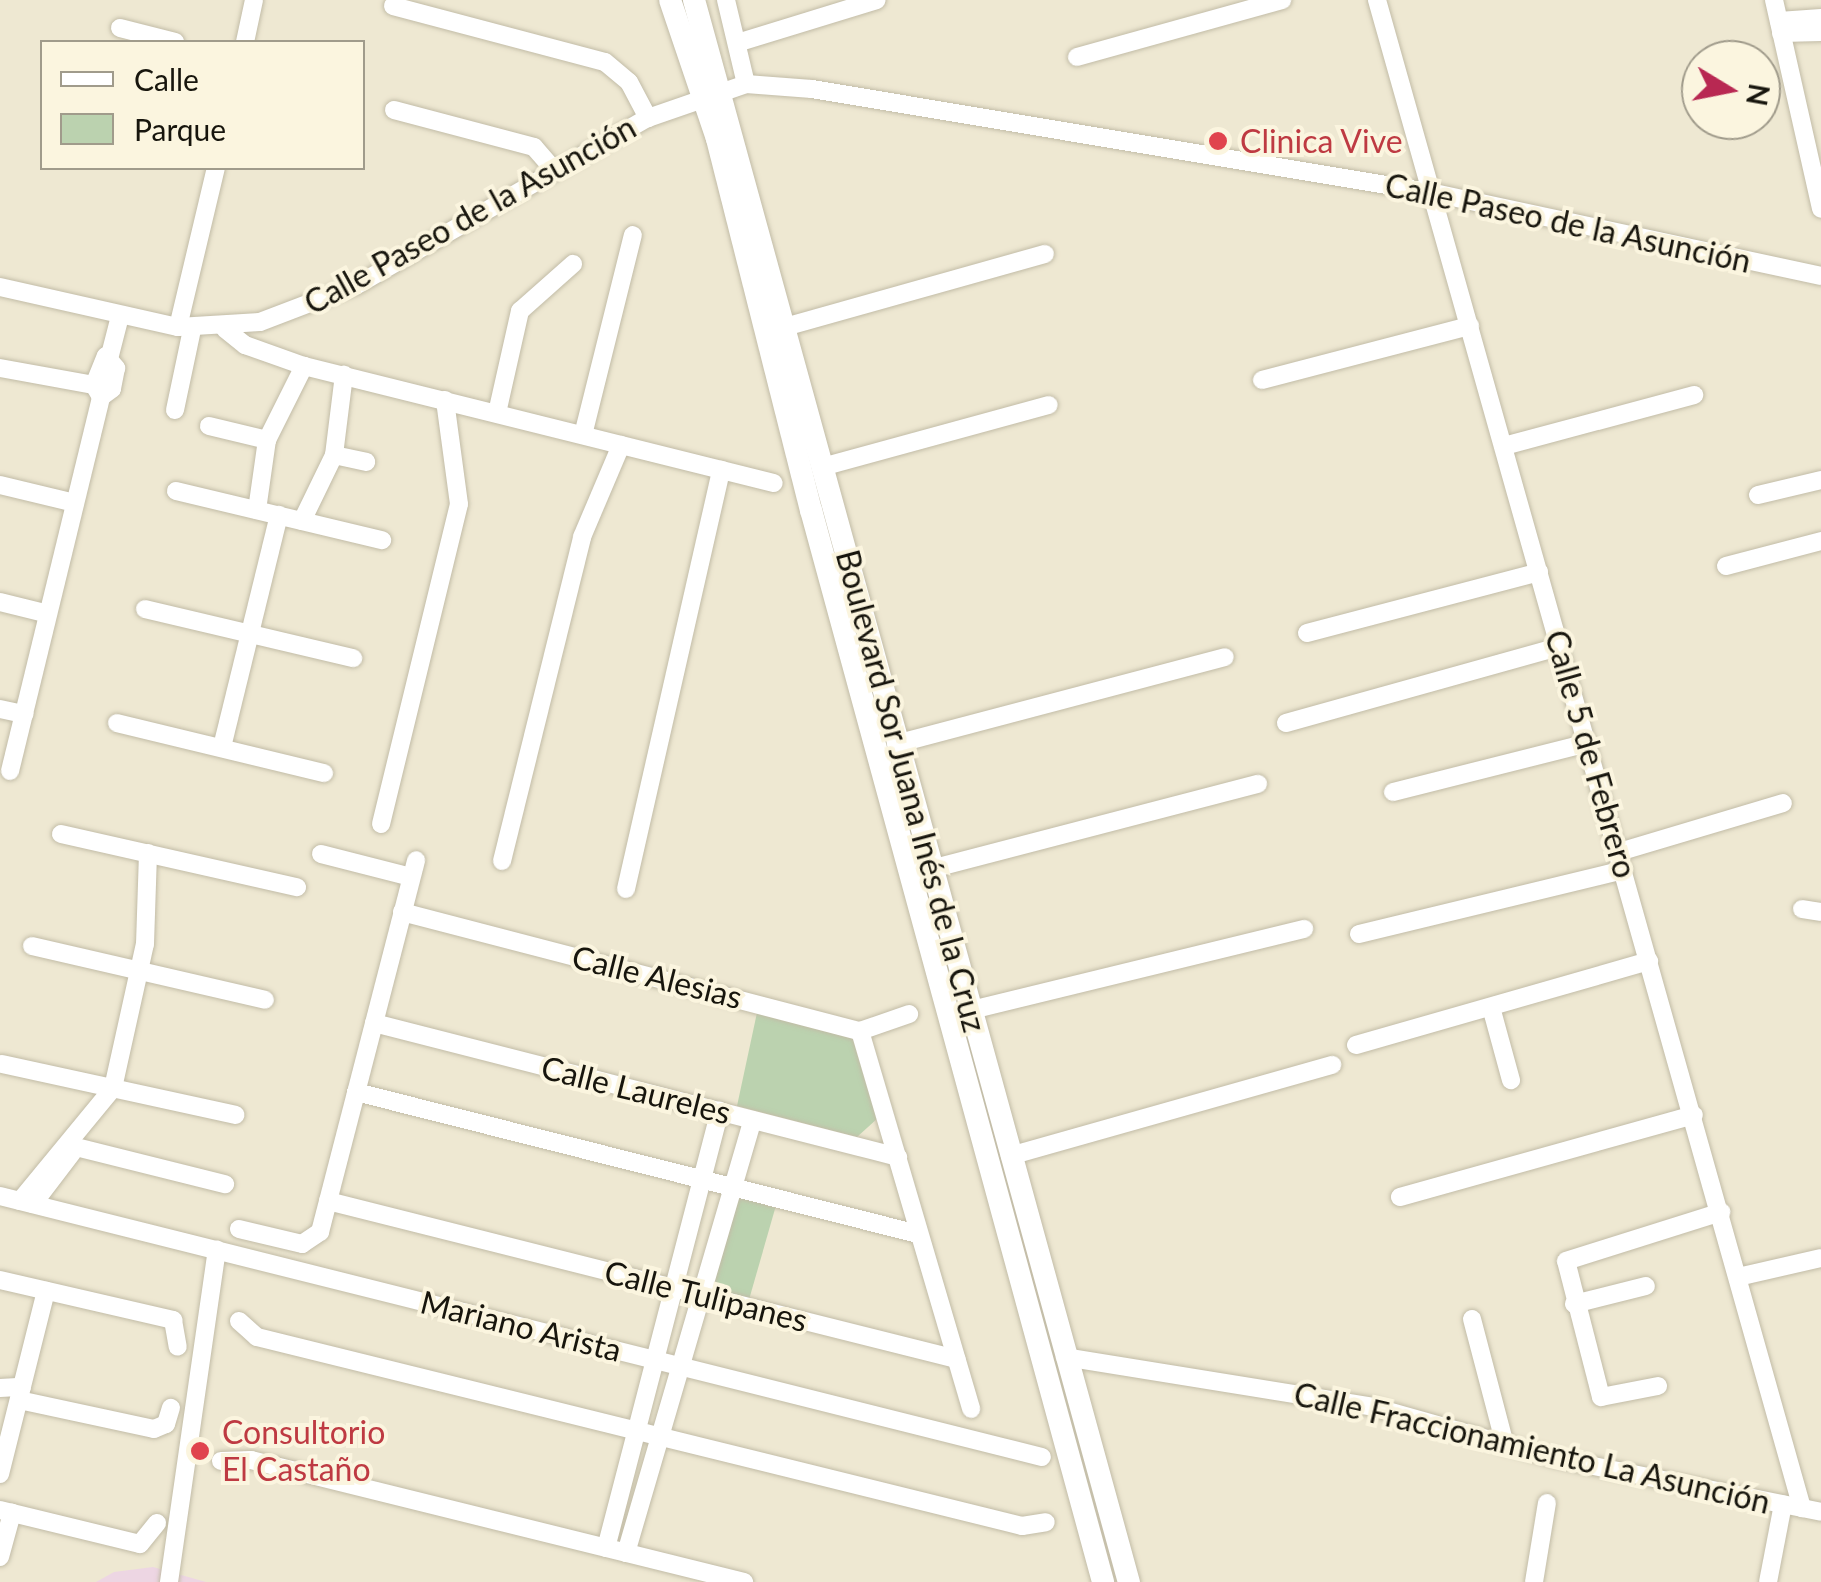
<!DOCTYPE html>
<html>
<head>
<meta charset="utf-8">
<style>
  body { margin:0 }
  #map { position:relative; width:1821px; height:1582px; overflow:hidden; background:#eee8d2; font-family:Lato,sans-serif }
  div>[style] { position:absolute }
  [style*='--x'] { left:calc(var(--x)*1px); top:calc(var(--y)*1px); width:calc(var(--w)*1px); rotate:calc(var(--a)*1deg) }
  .commercial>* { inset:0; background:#edd6e3 }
  .green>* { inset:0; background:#bbd2af; transform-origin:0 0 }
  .roads { filter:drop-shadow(0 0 2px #c2bca7) drop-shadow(0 0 2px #c2bca7) }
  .street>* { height:18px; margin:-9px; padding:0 9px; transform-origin:9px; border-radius:9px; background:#fff }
  .secondary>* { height:22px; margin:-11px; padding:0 11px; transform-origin:11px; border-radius:11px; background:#fff }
  .dots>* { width:28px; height:28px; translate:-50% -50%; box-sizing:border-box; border:5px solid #fbf5df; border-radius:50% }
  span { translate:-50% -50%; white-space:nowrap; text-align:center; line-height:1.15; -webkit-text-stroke:8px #fbf5df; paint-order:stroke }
  .health-label { font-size:32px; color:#be3a42 }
  .left { translate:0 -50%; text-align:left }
  .street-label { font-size:32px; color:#17150d }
  .legend { position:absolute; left:40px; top:40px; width:325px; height:130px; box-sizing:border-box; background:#fbf5df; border:2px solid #a09b8b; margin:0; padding:12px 18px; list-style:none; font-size:30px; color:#17150d }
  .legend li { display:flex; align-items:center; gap:20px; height:50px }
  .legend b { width:50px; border:2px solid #a09b8b }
  .north { position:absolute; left:1681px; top:40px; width:100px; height:100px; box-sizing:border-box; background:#fbf5df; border:2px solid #a09b8b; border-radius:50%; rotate:100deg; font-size:28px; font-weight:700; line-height:40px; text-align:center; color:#17150d }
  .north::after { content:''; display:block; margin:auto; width:35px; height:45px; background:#b82852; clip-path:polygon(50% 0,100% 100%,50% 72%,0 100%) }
</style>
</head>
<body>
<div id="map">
  <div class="commercial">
    <i style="clip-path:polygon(153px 1567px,206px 1582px,96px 1582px,114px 1572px)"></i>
  </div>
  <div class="green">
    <i style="clip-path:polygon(758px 1008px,854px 1032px,878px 1118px,857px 1137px,737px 1106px)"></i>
    <i style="left:734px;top:1196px;width:43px;height:100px;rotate:16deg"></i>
  </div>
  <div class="roads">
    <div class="street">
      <i style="--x:726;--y:0;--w:86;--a:76.6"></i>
      <i style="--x:1377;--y:0;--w:1567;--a:74.26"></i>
      <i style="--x:1774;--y:0;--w:214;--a:77.3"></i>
      <i style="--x:393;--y:6;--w:219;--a:14.8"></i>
      <i style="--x:605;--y:62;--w:31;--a:40"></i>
      <i style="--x:629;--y:82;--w:41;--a:62.2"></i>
      <i style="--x:1779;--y:21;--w:42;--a:-4.1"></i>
      <i style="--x:120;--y:28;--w:57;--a:14.3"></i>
      <i style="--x:1781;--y:33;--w:40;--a:-1.4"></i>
      <i style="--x:245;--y:42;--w:43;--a:-77.9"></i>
      <i style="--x:737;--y:43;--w:146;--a:-17.1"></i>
      <i style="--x:1077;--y:57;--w:213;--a:-15.5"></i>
      <i style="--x:394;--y:110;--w:145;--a:14.8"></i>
      <i style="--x:534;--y:147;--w:30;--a:49"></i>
      <i style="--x:0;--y:287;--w:182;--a:12.7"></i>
      <i style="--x:178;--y:327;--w:82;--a:-3.5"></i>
      <i style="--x:260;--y:322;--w:104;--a:-20.9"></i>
      <i style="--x:357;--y:285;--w:336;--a:-29.9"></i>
      <i style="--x:648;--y:118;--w:104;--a:-19.1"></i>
      <i style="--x:746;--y:84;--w:66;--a:4.3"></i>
      <i style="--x:812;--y:89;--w:631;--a:9.49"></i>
      <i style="--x:1434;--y:193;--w:396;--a:12.1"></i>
      <i style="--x:178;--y:327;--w:163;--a:-76.6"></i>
      <i style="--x:785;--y:327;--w:270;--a:-15.7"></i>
      <i style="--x:225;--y:329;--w:26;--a:39"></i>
      <i style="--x:245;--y:345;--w:63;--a:19.6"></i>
      <i style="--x:304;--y:366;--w:484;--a:14"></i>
      <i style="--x:110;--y:355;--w:40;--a:-75.6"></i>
      <i style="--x:106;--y:356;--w:16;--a:50"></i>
      <i style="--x:116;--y:368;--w:21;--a:101"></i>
      <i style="--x:112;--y:389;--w:14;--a:144"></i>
      <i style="--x:101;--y:397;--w:14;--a:-120"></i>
      <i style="--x:94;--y:385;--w:31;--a:-68"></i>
      <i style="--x:0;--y:368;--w:96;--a:10.3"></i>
      <i style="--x:1262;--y:380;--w:215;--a:-14.6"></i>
      <i style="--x:175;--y:410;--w:83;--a:-78.1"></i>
      <i style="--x:497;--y:413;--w:105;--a:-77.3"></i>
      <i style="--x:520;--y:311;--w:71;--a:-41.6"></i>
      <i style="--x:209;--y:426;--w:60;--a:13.6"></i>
      <i style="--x:583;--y:435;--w:206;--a:-76"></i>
      <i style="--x:1504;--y:446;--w:197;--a:-15"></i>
      <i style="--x:334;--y:455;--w:33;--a:12"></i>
      <i style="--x:822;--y:467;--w:235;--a:-15.3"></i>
      <i style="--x:0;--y:485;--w:77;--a:13.5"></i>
      <i style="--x:176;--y:491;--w:212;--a:13.4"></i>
      <i style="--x:1758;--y:495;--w:65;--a:-13.4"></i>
      <i style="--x:257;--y:510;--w:71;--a:-81.9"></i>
      <i style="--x:267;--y:440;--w:83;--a:-63.4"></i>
      <i style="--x:302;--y:521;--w:73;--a:-64.1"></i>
      <i style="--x:334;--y:455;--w:81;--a:-82.9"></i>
      <i style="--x:1726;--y:566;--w:98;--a:-14.7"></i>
      <i style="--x:0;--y:602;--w:49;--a:14"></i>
      <i style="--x:145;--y:609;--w:214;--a:13.3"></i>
      <i style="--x:1307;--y:633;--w:240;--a:-14.7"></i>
      <i style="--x:0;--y:709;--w:25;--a:12"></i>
      <i style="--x:117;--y:723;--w:213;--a:13.6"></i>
      <i style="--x:1286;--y:723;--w:286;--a:-15.6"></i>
      <i style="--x:896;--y:744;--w:340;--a:-14.8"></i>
      <i style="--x:222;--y:747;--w:239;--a:-76.2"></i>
      <i style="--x:10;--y:771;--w:385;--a:-76.3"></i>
      <i style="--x:1393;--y:792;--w:201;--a:-14.1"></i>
      <i style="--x:381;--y:824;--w:329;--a:-76.3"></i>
      <i style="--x:459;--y:504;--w:105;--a:-97.7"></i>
      <i style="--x:61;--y:834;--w:242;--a:12.7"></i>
      <i style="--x:1619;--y:852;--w:171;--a:-16.6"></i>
      <i style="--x:321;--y:854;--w:93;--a:14.3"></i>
      <i style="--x:502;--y:861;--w:334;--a:-76.1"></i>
      <i style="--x:582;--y:537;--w:100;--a:-67"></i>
      <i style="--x:931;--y:869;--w:338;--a:-14.6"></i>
      <i style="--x:626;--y:889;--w:430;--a:-77.2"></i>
      <i style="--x:1802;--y:909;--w:19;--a:9"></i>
      <i style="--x:402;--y:912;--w:473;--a:14.6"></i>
      <i style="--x:860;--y:1031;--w:52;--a:-19.1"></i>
      <i style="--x:1359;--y:934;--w:272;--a:-13.6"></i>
      <i style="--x:32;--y:946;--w:239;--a:13"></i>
      <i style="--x:1491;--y:1007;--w:76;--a:74.7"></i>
      <i style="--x:971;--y:1010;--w:343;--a:-13.7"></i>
      <i style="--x:374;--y:1023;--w:541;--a:14.34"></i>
      <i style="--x:860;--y:1031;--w:394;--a:73.6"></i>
      <i style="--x:1356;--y:1045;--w:305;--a:-16"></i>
      <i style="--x:2;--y:1064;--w:239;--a:12.3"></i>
      <i style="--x:356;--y:1092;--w:580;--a:14.18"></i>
      <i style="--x:68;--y:1145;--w:162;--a:14"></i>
      <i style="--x:1010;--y:1156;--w:335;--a:-15.8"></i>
      <i style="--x:0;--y:1196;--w:1074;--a:14.06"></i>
      <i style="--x:1400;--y:1197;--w:305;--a:-15.6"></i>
      <i style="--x:20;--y:1201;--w:146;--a:-50.5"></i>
      <i style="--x:113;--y:1088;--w:148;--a:-77.5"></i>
      <i style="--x:145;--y:944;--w:91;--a:-88.1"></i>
      <i style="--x:328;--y:1201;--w:648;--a:14.12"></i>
      <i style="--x:33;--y:1204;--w:64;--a:-52.6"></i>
      <i style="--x:239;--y:1229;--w:65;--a:13.4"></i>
      <i style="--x:302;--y:1244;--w:22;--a:-34"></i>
      <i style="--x:320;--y:1232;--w:384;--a:-75.5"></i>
      <i style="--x:1738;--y:1277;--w:85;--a:-12.9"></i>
      <i style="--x:0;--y:1280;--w:178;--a:13"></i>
      <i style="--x:173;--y:1320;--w:27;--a:80"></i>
      <i style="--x:1574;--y:1304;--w:74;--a:-14"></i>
      <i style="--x:1472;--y:1319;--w:130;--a:75.3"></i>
      <i style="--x:239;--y:1321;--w:24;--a:42"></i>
      <i style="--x:257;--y:1337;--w:788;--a:13.88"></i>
      <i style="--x:1022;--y:1526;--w:24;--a:-9"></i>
      <i style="--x:1065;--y:1357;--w:313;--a:9.2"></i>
      <i style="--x:1374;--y:1407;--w:187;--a:15.8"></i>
      <i style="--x:1554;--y:1458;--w:272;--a:11.4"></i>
      <i style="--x:1658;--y:1386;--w:58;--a:169.1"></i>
      <i style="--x:1601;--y:1397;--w:140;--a:-104.4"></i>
      <i style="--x:1566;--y:1261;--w:163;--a:-17.5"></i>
      <i style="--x:0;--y:1388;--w:22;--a:-3"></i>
      <i style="--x:19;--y:1400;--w:138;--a:12.1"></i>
      <i style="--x:154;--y:1429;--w:13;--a:-23"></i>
      <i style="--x:166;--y:1424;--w:17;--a:-73"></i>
      <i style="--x:221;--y:1461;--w:30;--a:-2"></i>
      <i style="--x:251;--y:1460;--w:508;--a:13.9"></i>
      <i style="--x:0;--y:1474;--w:189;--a:-75.9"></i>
      <i style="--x:0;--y:1510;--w:144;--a:13.7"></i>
      <i style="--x:140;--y:1544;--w:27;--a:-51"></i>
      <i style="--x:606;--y:1548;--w:452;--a:-75.4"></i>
      <i style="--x:626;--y:1553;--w:451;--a:-73.7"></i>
      <i style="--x:0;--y:1557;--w:46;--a:-74.7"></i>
      <i style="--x:169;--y:1582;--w:336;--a:-81.8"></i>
      <i style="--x:1534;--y:1582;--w:80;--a:-80.7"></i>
      <i style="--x:1768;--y:1582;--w:79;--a:-79.1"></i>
    </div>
    <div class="secondary">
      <i style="--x:670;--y:0;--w:147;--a:71.3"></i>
      <i style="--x:717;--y:139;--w:383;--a:75.8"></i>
      <i style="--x:811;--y:510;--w:1111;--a:74.76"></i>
      <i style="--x:694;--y:0;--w:1641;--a:74.63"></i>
    </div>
  </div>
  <div class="dots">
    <i style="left:1218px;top:141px;background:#e0444e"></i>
    <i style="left:200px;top:1451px;background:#e0444e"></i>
  </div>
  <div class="health-label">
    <span class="left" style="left:1240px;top:141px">Clinica Vive</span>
    <span class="left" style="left:222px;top:1451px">Consultorio<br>El Castaño</span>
  </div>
  <div class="street-label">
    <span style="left:470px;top:215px;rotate:-29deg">Calle Paseo de la Asunción</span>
    <span style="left:1568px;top:223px;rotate:12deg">Calle Paseo de la Asunción</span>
    <span style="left:1591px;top:754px;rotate:74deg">Calle 5 de Febrero</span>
    <span style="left:911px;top:791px;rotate:75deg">Boulevard Sor Juana Inés de la Cruz</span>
    <span style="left:657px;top:977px;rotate:14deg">Calle Alesias</span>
    <span style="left:636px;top:1090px;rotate:14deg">Calle Laureles</span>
    <span style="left:706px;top:1296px;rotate:14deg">Calle Tulipanes</span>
    <span style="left:521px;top:1326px;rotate:14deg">Mariano Arista</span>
    <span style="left:1532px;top:1448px;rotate:13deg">Calle Fraccionamiento La Asunción</span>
  </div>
  <ul class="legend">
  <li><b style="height:12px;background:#fff"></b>Calle</li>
  <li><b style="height:28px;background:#bbd2af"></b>Parque</li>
  </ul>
  <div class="north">N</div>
</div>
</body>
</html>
